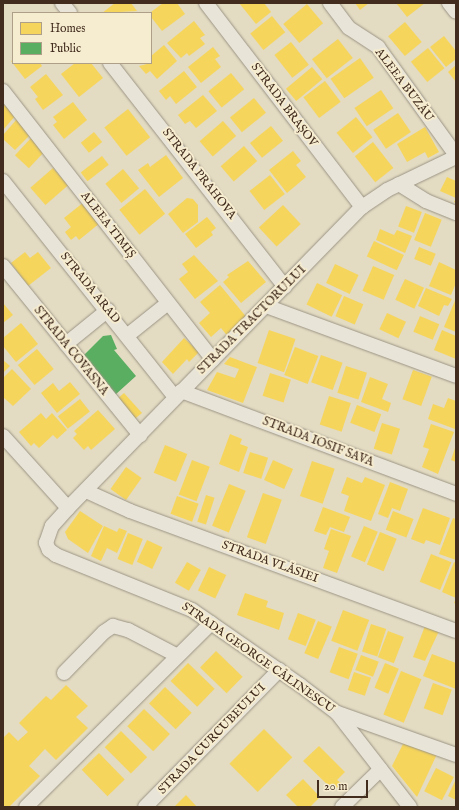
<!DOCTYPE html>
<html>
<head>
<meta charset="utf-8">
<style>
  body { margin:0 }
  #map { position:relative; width:459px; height:810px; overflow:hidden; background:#e3dbc2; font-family:"IM FELL English",serif }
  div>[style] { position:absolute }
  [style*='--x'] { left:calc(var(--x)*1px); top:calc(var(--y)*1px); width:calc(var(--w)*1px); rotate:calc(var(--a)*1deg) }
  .homes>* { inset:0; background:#f6d55c; transform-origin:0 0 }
  .public>* { inset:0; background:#5aae61 }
  .roads { filter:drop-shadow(0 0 1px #9b9484) drop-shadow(0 0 1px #9b9484) }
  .minor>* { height:14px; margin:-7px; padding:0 7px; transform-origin:7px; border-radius:7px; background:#e8e4d8 }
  span { translate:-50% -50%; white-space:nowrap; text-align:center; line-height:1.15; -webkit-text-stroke:4px #f6eccf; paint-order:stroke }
  .street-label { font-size:12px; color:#412c1e }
  .frame { position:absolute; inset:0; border:4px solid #412c1e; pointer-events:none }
  .legend { position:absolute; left:12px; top:12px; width:140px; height:52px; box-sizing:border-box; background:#f6eccf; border:1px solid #ae9f88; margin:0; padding:5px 7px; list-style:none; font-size:12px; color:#412c1e }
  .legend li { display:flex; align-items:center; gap:8px; height:20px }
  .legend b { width:20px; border:1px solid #ae9f88 }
  .scale { position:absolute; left:317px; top:780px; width:51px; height:18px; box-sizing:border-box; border:2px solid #412c1e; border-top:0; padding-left:5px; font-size:12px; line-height:14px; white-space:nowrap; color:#412c1e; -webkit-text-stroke:3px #f6eccf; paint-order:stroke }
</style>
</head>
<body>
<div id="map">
  <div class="homes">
    <i style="clip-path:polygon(115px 3px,131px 3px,137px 11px,102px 13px)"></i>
    <i style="clip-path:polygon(163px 3px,177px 3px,185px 14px,162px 31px,151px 17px,151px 12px)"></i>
    <i style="clip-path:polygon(239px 3px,264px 3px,271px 12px,256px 24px)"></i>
    <i style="clip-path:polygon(355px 3px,369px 3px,360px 10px)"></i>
    <i style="clip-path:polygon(396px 3px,425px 3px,407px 17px)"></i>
    <i style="left:307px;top:4px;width:25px;height:31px;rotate:50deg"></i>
    <i style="left:272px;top:16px;width:21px;height:28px;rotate:51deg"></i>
    <i style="clip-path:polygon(194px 21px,205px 35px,200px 38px,205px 44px,189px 56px,187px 53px,181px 58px,167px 43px)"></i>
    <i style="left:405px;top:22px;width:26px;height:22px;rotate:50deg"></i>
    <i style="clip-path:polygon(444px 36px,456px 51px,456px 59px,446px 67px,430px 47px)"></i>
    <i style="left:338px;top:39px;width:24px;height:33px;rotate:52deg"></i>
    <i style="left:291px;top:42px;width:29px;height:21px;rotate:52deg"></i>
    <i style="clip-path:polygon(164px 45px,177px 61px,157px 79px,150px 71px,146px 74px,139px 66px,151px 63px,151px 56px)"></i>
    <i style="clip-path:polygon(213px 47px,220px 56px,215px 59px,221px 67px,201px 83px,188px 67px)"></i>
    <i style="left:428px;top:48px;width:26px;height:22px;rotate:51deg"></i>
    <i style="left:360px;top:58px;width:24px;height:36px;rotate:55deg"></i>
    <i style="clip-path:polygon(13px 60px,13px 63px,40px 63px,42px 66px,25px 79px,11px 61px)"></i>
    <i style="clip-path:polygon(75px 63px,91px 63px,103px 78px,79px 97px,61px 74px)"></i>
    <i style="clip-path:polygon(456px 65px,456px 82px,448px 72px)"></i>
    <i style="left:312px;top:67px;width:16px;height:34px;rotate:50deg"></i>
    <i style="clip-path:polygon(184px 71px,197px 87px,176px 104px,170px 96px,166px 100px,159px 91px)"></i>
    <i style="left:231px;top:73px;width:21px;height:29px;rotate:51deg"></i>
    <i style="clip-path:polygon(46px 74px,63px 95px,43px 110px,35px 99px,38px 97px,30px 87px)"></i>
    <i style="left:325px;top:81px;width:26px;height:27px;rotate:53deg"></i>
    <i style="left:381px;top:90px;width:22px;height:32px;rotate:56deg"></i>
    <i style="clip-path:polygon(203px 95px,217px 111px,196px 128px,190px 121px,185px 124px,178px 115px)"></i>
    <i style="left:254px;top:98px;width:19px;height:31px;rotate:51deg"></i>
    <i style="clip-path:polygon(73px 102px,87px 120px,64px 139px,53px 125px,57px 122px,53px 117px)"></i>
    <i style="clip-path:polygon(3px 104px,16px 115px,3px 130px)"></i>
    <i style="left:128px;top:109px;width:36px;height:30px;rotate:52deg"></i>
    <i style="left:398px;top:113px;width:23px;height:30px;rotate:56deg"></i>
    <i style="left:356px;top:117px;width:26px;height:25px;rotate:51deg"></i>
    <i style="clip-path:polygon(17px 119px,32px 133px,15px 150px,3px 139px,3px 135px)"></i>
    <i style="left:223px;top:121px;width:20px;height:31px;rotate:49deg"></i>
    <i style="left:271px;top:126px;width:19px;height:27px;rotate:51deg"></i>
    <i style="clip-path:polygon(425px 127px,439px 152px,428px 158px,425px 152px,407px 162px,397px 144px)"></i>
    <i style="left:94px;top:132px;width:13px;height:17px;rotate:51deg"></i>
    <i style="left:32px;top:137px;width:19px;height:25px;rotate:43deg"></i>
    <i style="left:373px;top:142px;width:33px;height:23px;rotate:52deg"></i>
    <i style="left:244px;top:146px;width:20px;height:31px;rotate:49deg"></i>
    <i style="clip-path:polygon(293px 151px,301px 161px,296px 165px,306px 177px,287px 193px,269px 170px)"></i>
    <i style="clip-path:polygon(166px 155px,183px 178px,159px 197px,138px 170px,148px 163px,150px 167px)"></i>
    <i style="left:102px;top:156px;width:11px;height:27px;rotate:52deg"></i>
    <i style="left:53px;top:168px;width:23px;height:30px;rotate:49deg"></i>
    <i style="left:123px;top:169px;width:25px;height:23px;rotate:50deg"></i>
    <i style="left:270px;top:175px;width:24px;height:26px;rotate:52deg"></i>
    <i style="clip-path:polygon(447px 177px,456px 181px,456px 203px,454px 202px,456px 198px,440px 191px)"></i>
    <i style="left:145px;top:189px;width:32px;height:33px;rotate:51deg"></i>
    <i style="clip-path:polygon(187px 198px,193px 199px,198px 205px,198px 222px,183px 233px,168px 214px)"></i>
    <i style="clip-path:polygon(84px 202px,100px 223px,79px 240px,76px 236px,71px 240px,65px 232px,71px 227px,64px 218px)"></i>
    <i style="left:283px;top:205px;width:26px;height:33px;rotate:47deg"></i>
    <i style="left:406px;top:206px;width:17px;height:22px;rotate:21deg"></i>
    <i style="left:425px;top:213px;width:18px;height:29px;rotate:22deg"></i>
    <i style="clip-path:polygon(207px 217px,216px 228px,211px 232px,213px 235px,196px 248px,185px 234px)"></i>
    <i style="clip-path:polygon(380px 229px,394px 235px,397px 230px,412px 236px,405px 253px,376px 240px)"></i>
    <i style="left:374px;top:241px;width:33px;height:17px;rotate:25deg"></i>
    <i style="left:419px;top:247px;width:18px;height:13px;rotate:22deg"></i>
    <i style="clip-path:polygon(25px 252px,30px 258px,38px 252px,51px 268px,28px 286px,11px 263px)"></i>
    <i style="clip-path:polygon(194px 255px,218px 281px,195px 299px,179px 279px,188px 272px,182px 264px)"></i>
    <i style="clip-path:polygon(248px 261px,266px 282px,241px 303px,223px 282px,229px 277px,227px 275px)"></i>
    <i style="clip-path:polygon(439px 262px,456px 270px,456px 283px,451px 295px,429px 286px)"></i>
    <i style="left:335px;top:264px;width:26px;height:21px;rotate:25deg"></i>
    <i style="left:373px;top:266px;width:23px;height:27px;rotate:23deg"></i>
    <i style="left:405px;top:279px;width:21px;height:23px;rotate:25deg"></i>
    <i style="left:317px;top:283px;width:28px;height:24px;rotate:26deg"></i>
    <i style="clip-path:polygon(220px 285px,248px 319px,229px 338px,221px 328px,211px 337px,199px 323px,210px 313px,200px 302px)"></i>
    <i style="clip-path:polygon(426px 288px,452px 299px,448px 306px,444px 305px,439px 316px,418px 306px)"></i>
    <i style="left:344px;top:296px;width:21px;height:22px;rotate:23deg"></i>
    <i style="clip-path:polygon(456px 298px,456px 332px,444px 327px)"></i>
    <i style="clip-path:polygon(3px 303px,13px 315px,3px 323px)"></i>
    <i style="left:387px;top:313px;width:21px;height:18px;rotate:25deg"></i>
    <i style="left:420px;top:316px;width:21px;height:17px;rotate:23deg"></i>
    <i style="clip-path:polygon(21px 323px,38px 344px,16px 362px,3px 346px,3px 338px)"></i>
    <i style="left:269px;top:330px;width:28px;height:35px;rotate:19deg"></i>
    <i style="clip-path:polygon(442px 330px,456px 336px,456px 359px,434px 350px)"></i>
    <i style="clip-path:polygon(184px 338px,199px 352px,189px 362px,187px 359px,173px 374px,162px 362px)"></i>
    <i style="left:295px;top:347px;width:25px;height:30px;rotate:21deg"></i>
    <i style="left:37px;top:349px;width:26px;height:25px;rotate:50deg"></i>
    <i style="left:321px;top:355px;width:23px;height:29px;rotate:20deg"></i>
    <i style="clip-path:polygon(230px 357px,257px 367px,243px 403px,207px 390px,217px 372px,235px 378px,239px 369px,224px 364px)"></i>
    <i style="clip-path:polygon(3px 360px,10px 366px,3px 373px)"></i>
    <i style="left:346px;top:366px;width:22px;height:28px;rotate:18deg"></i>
    <i style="clip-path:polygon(12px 369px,31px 389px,13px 406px,3px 397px,3px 378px)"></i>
    <i style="left:413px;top:370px;width:20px;height:31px;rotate:20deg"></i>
    <i style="left:270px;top:373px;width:22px;height:24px;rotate:18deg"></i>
    <i style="clip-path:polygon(370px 377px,388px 384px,382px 399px,391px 403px,388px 412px,361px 402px)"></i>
    <i style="clip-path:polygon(70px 382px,80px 394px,57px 413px,41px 393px,53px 383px,59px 391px)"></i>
    <i style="clip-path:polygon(124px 393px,142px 413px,132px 421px,116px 400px)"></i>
    <i style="left:329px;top:396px;width:23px;height:30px;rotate:18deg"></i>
    <i style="clip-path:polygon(448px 398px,456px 401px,455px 429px,428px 419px,433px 404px,444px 408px)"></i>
    <i style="left:80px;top:399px;width:16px;height:28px;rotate:52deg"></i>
    <i style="left:357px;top:405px;width:26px;height:19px;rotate:21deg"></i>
    <i style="clip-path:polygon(98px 410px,115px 429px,91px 450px,88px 446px,84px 450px,73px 438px,77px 434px,74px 431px)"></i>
    <i style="clip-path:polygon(41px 413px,46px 419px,52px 413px,67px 430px,57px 439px,53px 435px,39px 448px,34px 443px,31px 446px,19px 432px)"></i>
    <i style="left:382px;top:423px;width:19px;height:27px;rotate:18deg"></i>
    <i style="clip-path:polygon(431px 424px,454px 432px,438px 474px,422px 467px,429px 449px,423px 447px)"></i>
    <i style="clip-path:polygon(230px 434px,242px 439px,240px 444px,248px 447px,239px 472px,219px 464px)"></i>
    <i style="left:165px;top:445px;width:24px;height:30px;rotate:22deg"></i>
    <i style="clip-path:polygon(456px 445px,456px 462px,451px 460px)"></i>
    <i style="left:250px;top:452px;width:19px;height:22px;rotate:18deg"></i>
    <i style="left:192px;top:460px;width:19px;height:37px;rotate:21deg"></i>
    <i style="left:273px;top:460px;width:22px;height:22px;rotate:24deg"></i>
    <i style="left:312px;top:461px;width:24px;height:37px;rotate:19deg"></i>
    <i style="left:126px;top:467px;width:19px;height:27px;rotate:35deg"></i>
    <i style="clip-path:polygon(347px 477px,362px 483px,365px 477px,385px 485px,371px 521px,344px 511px,349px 496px,341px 493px)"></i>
    <i style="clip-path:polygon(390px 482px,408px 489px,400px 511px,392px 508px,388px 518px,378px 514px)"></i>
    <i style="left:229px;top:484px;width:18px;height:45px;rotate:22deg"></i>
    <i style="left:263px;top:493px;width:20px;height:47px;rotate:20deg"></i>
    <i style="left:206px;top:495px;width:9px;height:28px;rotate:18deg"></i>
    <i style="left:177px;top:496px;width:23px;height:19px;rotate:20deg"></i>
    <i style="clip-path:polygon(323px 507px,350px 517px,344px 532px,330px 527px,326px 535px,314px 531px)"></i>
    <i style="clip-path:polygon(423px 508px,450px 518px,440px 545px,426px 540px,424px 544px,411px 539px)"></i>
    <i style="clip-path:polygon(80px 511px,103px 526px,88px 553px,68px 539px,65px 532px)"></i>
    <i style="left:393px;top:511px;width:22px;height:20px;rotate:21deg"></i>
    <i style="clip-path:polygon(453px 518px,456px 519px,456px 560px,439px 554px)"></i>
    <i style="clip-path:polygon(104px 526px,117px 532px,119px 528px,127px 531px,117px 553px,107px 548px,101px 561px,91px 556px)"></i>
    <i style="left:364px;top:526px;width:15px;height:33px;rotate:23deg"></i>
    <i style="clip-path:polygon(331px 529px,351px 536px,337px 573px,323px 568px,329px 551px,324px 549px)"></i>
    <i style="left:380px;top:532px;width:18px;height:35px;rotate:22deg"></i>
    <i style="left:128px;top:533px;width:16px;height:28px;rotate:22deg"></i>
    <i style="left:147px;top:540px;width:17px;height:24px;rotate:25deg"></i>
    <i style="left:431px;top:554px;width:22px;height:30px;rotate:22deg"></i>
    <i style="left:187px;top:562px;width:16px;height:24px;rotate:30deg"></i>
    <i style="clip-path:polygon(454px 562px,456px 563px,456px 604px,454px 603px,456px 598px,442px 592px)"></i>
    <i style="left:209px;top:567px;width:19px;height:26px;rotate:25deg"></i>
    <i style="clip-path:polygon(245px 593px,268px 601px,266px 607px,284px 613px,279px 630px,237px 615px)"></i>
    <i style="left:343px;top:610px;width:28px;height:33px;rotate:21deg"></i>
    <i style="left:298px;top:613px;width:19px;height:28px;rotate:21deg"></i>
    <i style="left:318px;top:621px;width:15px;height:35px;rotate:23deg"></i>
    <i style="left:371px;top:624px;width:16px;height:29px;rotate:18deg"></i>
    <i style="clip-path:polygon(425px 626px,439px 631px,425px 661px,413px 657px)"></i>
    <i style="left:388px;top:631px;width:17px;height:28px;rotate:21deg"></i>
    <i style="left:339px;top:647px;width:20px;height:27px;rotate:20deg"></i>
    <i style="left:216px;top:651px;width:37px;height:23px;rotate:44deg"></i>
    <i style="clip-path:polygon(432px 654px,456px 663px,456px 689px,423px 676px)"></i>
    <i style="left:361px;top:655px;width:19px;height:16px;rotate:21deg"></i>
    <i style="left:188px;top:663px;width:37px;height:25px;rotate:44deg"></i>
    <i style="left:385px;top:663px;width:15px;height:27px;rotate:23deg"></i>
    <i style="left:401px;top:671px;width:22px;height:47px;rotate:22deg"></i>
    <i style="left:354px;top:672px;width:18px;height:19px;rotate:19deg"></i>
    <i style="left:433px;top:683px;width:20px;height:27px;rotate:20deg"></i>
    <i style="clip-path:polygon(66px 685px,88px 706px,76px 717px,88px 728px,56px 760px,45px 749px,29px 766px,40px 776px,9px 807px,3px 807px,3px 738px,9px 732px,18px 741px,28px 732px,19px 723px,46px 696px,51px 700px)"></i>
    <i style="left:165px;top:687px;width:37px;height:23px;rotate:44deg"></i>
    <i style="left:144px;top:709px;width:36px;height:24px;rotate:44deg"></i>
    <i style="left:264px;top:729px;width:40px;height:49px;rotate:45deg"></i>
    <i style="left:121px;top:731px;width:37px;height:23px;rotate:45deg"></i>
    <i style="clip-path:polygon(404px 742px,437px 754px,417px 797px,392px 766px)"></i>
    <i style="clip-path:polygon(319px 746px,345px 772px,337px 780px,341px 783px,334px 791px,303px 761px)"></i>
    <i style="left:99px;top:753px;width:37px;height:24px;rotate:46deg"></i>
    <i style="left:436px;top:768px;width:20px;height:26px;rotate:27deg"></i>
    <i style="clip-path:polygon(303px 779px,320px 797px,310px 807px,298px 807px,286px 795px)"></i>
    <i style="clip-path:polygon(456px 779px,456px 800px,448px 796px)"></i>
    <i style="clip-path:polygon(186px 795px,197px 807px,174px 807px)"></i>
  </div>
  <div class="public">
    <i style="clip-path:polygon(111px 335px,117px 349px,114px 350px,136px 376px,115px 395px,81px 358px,103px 336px)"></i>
  </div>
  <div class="roads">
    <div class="minor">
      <i style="--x:62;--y:3;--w:13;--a:51"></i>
      <i style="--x:206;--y:3;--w:257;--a:52.6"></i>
      <i style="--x:330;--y:3;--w:31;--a:53"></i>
      <i style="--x:349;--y:28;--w:35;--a:33"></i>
      <i style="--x:378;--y:47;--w:133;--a:54.2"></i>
      <i style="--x:449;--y:3;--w:11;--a:52"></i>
      <i style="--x:110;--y:63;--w:284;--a:52"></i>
      <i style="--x:3;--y:91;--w:341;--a:52"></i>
      <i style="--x:3;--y:181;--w:276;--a:51.5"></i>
      <i style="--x:399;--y:184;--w:32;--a:32"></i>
      <i style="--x:426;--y:201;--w:32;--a:22"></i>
      <i style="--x:3;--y:266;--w:218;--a:51"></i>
      <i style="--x:266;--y:306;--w:202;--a:20.2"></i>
      <i style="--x:128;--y:335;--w:51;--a:-38.7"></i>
      <i style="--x:66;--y:344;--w:54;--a:-39"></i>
      <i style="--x:181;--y:391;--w:294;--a:20.5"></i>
      <i style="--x:3;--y:436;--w:97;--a:47.9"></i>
      <i style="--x:86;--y:491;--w:48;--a:24.4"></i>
      <i style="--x:130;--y:511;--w:347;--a:20.2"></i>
      <i style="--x:64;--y:673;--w:57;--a:-45.7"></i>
      <i style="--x:104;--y:632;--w:11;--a:-34"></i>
      <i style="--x:113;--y:626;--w:16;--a:15"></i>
      <i style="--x:128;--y:630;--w:56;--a:27.5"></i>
      <i style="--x:338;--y:713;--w:125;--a:19.6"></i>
      <i style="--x:26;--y:807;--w:261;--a:-44.8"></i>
      <i style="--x:145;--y:807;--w:192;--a:-45.6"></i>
      <i style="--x:342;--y:807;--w:54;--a:-44.3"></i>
      <i style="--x:410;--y:807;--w:119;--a:-127.8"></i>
      <i style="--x:337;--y:713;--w:46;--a:-142.9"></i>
      <i style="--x:300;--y:685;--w:131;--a:-145.2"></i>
      <i style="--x:192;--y:610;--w:147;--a:-158"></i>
      <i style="--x:56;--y:555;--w:9;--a:-144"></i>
      <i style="--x:49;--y:550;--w:8;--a:-113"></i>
      <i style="--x:46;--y:543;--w:18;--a:-71"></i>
      <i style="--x:52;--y:526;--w:24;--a:-48"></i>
      <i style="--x:68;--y:508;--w:421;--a:-45.7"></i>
      <i style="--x:362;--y:207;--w:30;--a:-34"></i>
      <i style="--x:387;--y:190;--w:76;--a:-25.6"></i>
    </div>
  </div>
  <div class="street-label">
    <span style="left:404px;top:85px;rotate:53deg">ALEEA BUZĂU</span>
    <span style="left:284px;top:105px;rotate:53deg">STRADA BRAȘOV</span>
    <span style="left:199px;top:174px;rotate:52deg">STRADA PRAHOVA</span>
    <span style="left:108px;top:225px;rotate:52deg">ALEEA TIMIȘ</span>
    <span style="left:90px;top:288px;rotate:51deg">STRADA ARAD</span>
    <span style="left:252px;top:320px;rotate:-45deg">STRADA TRACTORULUI</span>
    <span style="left:71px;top:351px;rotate:51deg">STRADA COVASNA</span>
    <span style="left:318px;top:442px;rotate:21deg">STRADA IOSIF SAVA</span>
    <span style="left:270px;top:562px;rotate:20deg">STRADA VLĂSIEI</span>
    <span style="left:258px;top:658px;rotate:35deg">STRADA GEORGE CĂLINESCU</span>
    <span style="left:212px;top:739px;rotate:-46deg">STRADA CURCUBEULUI</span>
  </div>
  <div class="frame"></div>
  <ul class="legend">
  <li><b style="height:11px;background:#f6d55c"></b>Homes</li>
  <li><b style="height:11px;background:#5aae61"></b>Public</li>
  </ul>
  <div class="scale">20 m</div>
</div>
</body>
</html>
